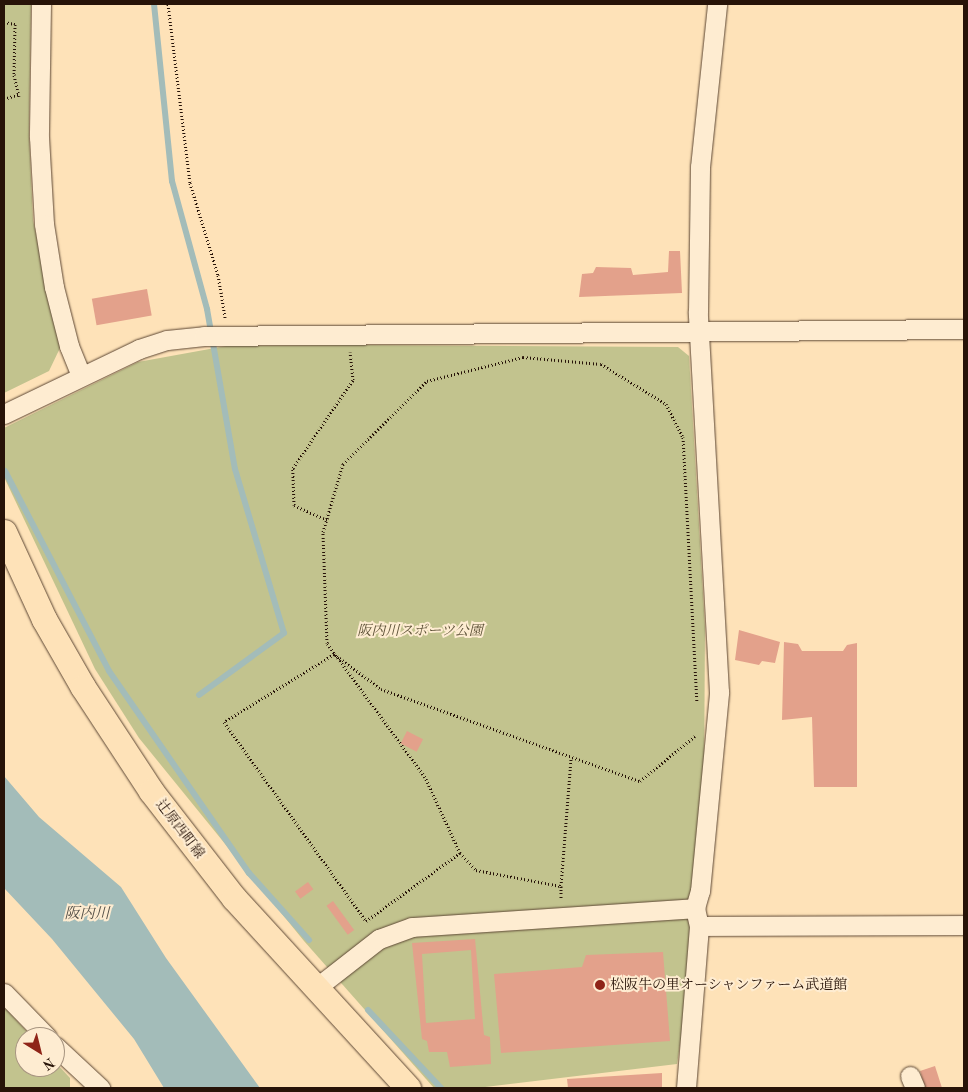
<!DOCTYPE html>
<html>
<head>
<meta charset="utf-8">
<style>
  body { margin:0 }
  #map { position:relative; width:968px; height:1092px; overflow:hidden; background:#fee2b8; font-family:"Old Standard TT","Noto Serif JP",serif }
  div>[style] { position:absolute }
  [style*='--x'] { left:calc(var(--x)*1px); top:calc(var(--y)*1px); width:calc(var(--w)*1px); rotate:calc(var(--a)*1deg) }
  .green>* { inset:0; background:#c2c38e }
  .water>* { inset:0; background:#a3bcb9 }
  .stream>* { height:6px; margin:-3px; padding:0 3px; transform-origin:3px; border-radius:3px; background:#a3bcb9 }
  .building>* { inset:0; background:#e3a18b; transform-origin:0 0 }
  .path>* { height:3px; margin-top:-1.5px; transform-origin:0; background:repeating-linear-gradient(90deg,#271308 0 1px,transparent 0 3.5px) }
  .roads { filter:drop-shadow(0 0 1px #5d4734) drop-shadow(0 0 1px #5d4734) }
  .minor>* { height:19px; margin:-9.5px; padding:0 9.5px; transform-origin:9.5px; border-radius:9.5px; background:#feecd1 }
  .major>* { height:25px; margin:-12.5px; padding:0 12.5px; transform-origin:12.5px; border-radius:12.5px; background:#fee2b8 }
  .dots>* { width:14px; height:14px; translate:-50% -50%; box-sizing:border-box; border:2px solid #feecd1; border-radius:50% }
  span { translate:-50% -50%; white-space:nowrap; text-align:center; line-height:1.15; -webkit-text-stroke:4px #feecd1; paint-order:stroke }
  .park-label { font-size:14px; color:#5d5137; font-style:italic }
  .street-label { font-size:14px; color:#271308 }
  .poi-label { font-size:14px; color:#271308 }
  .left { translate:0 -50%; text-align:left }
  .water-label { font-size:15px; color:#524e46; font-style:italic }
  .frame { position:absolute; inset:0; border:5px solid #271308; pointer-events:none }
  .north { position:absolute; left:15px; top:1027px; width:50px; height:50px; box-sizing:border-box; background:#feecd1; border:1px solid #a89581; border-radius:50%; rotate:144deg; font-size:14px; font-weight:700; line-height:20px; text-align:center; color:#271308 }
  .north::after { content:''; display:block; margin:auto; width:18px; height:22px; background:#8f2418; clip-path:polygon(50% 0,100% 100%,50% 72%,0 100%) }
</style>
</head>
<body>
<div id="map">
  <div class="green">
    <i style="clip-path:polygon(4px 4px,31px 4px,29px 133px,33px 220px,60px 348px,49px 371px,4px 393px)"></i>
    <i style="clip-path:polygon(358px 345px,678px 347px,689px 356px,705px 627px,704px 787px,699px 926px,677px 1064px,477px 1088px,434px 1088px,304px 941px,139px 738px,95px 669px,4px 477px,4px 428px,138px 362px,226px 346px)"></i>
    <i style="clip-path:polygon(4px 1007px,32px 1037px,25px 1037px,25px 1067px,55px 1067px,55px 1062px,70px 1078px,70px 1088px,4px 1088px)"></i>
  </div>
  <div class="water">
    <i style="clip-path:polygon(4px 776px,39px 817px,121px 887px,166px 958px,260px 1088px,164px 1088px,134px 1039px,52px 939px,4px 888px)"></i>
  </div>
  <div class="stream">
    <i style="--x:154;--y:4;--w:178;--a:84.2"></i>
    <i style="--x:172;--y:181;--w:133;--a:74.7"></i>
    <i style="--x:207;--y:309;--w:162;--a:80.1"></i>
    <i style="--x:235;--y:469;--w:171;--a:73.4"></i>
    <i style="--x:284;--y:633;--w:105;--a:143.9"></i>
    <i style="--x:5;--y:471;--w:225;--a:62.5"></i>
    <i style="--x:109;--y:671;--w:246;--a:55.3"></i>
    <i style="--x:249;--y:873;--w:90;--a:48.2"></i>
    <i style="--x:368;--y:1010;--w:107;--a:46.9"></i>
  </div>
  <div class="building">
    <i style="clip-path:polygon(669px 251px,680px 251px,682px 293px,579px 297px,582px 274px,593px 273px,596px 267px,631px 268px,633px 275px,668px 272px)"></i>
    <i style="left:147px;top:289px;width:27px;height:56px;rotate:80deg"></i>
    <i style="clip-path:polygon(739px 630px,780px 642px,775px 663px,762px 661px,759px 665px,735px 660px)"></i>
    <i style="clip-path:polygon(784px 642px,798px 644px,802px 651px,843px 651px,847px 645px,857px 643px,857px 787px,814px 787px,812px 717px,782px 720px)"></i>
    <i style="left:407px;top:731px;width:18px;height:14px;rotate:27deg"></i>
    <i style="left:308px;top:882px;width:9px;height:16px;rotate:54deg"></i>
    <i style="left:333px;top:901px;width:36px;height:8px;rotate:54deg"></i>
    <i style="clip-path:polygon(evenodd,475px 939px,484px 1035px,490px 1037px,491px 1064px,450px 1067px,447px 1052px,429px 1052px,427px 1041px,422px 1039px,412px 943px,475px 939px,471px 950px,475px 1019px,426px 1023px,422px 954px,471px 950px)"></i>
    <i style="clip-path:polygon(663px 952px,670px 1041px,501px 1053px,494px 974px,582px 967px,586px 955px)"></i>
    <i style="clip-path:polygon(935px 1066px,942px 1088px,925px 1088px,920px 1071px)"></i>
    <i style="clip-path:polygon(662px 1073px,662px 1088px,568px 1088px,567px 1079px)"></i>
  </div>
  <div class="path">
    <i style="--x:168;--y:4;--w:180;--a:83"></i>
    <i style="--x:190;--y:183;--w:96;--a:73.1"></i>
    <i style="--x:218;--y:275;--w:43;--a:80.5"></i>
    <i style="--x:4;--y:22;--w:11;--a:10"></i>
    <i style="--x:15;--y:24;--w:51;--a:91.1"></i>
    <i style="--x:14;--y:75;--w:22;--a:77"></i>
    <i style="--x:4;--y:99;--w:16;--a:-18"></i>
    <i style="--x:327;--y:520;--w:36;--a:-156"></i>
    <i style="--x:294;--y:505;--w:37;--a:-92"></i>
    <i style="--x:293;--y:468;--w:107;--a:-55.7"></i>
    <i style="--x:353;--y:380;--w:28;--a:-96"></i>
    <i style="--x:334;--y:654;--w:59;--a:36.7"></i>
    <i style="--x:381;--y:689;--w:275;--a:19.6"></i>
    <i style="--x:640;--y:781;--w:71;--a:-39.3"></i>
    <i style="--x:334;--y:654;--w:129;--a:148.3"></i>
    <i style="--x:224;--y:722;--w:244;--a:54.5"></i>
    <i style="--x:366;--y:921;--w:116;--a:-35.9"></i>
    <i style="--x:460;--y:853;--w:84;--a:-114.7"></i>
    <i style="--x:425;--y:777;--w:166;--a:-126.2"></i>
    <i style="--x:327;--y:643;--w:111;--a:-92.1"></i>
    <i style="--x:323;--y:532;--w:71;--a:-73.6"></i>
    <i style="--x:343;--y:464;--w:118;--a:-44.7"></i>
    <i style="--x:427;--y:381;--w:99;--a:-14"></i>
    <i style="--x:523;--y:357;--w:78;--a:5.1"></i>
    <i style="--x:601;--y:364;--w:76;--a:31.6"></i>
    <i style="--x:666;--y:404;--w:37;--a:63"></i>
    <i style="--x:683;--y:437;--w:265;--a:87"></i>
    <i style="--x:460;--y:853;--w:23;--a:47"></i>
    <i style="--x:476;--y:870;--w:86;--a:10.7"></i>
    <i style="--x:561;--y:886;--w:12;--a:90"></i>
    <i style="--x:561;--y:886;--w:128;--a:-85.5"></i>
  </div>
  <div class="roads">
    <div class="minor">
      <i style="--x:41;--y:4;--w:133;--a:90.9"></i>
      <i style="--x:39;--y:137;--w:87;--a:86.7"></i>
      <i style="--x:44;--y:224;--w:64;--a:81"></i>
      <i style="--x:54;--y:287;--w:61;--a:75.7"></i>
      <i style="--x:69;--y:346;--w:32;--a:68"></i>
      <i style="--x:4;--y:414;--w:150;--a:-25.7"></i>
      <i style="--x:139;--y:349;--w:29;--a:-18"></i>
      <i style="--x:167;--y:340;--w:37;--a:-6"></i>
      <i style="--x:204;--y:336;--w:760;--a:-0.53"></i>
      <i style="--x:699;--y:926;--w:265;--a:-0.2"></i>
      <i style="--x:316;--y:988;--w:80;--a:-37.9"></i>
      <i style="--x:379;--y:939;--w:35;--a:-20"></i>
      <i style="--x:412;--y:927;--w:284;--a:-3.8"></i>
      <i style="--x:4;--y:993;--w:62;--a:45.7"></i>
      <i style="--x:55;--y:1046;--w:62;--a:43"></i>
      <i style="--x:910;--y:1076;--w:13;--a:67"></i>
      <i style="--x:686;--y:1088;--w:163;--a:-85.4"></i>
      <i style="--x:699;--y:926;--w:18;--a:-103"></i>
      <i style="--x:695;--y:908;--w:18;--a:-74"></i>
      <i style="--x:700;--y:891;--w:200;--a:-84.5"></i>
      <i style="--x:719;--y:692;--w:381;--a:-93.2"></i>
      <i style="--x:698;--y:312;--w:145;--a:-89.2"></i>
      <i style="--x:700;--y:167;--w:164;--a:-84"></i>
    </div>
    <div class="major">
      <i style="--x:4;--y:532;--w:96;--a:65.3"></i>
      <i style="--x:44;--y:619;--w:78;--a:60.2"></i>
      <i style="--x:83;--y:687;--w:124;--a:56.8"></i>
      <i style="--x:151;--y:791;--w:135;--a:52.2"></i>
      <i style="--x:234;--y:898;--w:258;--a:47.5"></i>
    </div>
  </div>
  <div class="dots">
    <i style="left:600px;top:985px;background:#8f2418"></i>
  </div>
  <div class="park-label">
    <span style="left:420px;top:631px">阪内川スポーツ公園</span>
  </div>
  <div class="street-label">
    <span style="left:180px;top:829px;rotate:53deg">辻原西町線</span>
  </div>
  <div class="poi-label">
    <span class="left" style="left:610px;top:985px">松阪牛の里オーシャンファーム武道館</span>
  </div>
  <div class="water-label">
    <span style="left:87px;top:915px">阪内川</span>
  </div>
  <div class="frame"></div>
  <div class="north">N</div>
</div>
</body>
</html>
